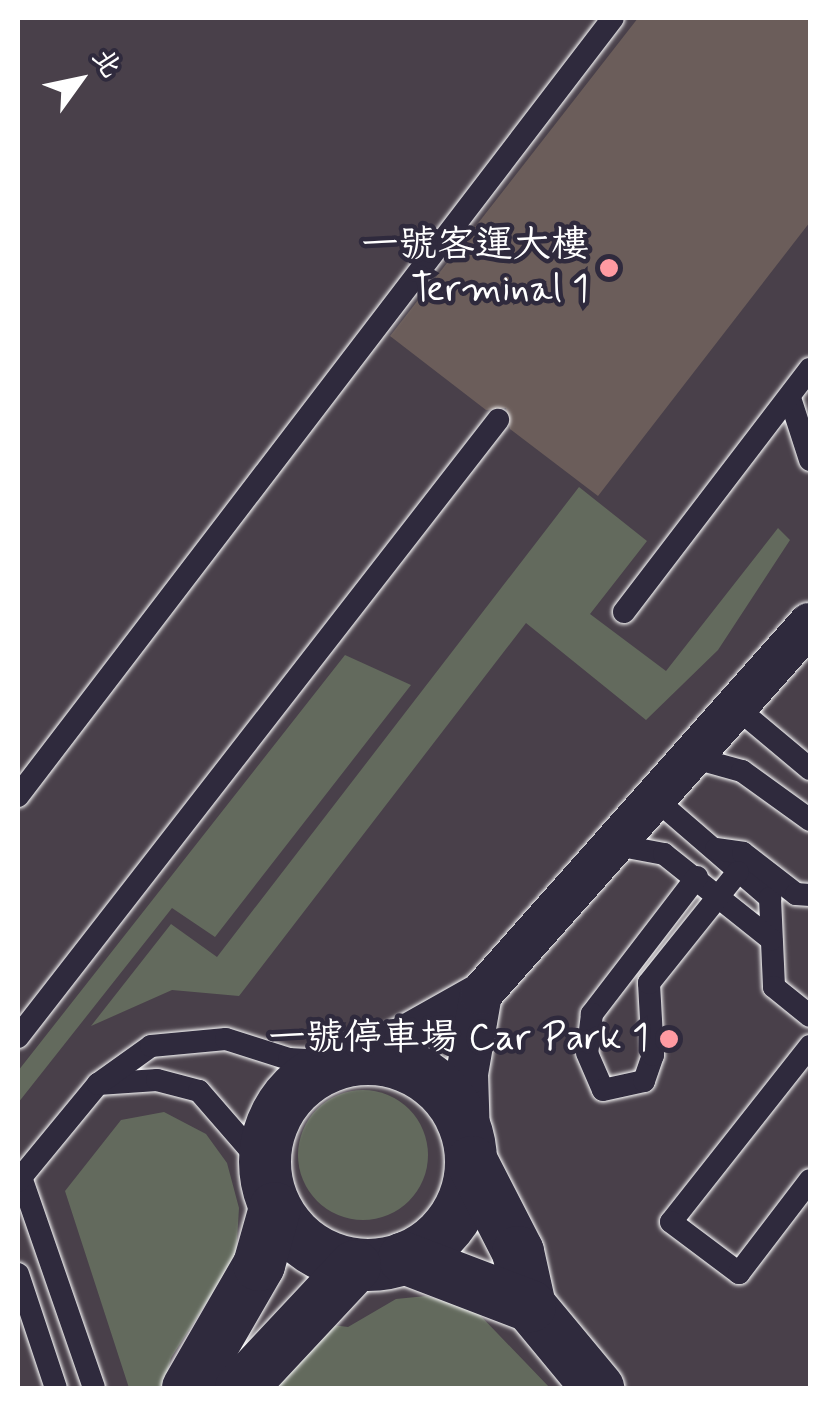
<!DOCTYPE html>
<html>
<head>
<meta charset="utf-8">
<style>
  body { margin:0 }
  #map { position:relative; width:828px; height:1406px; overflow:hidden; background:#3b3443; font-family:Mynerve,"LXGW WenKai TC",sans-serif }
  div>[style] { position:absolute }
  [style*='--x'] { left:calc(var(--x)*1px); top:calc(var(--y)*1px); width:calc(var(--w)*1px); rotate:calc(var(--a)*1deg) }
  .built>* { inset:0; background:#49404a; transform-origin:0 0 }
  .green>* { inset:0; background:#636a5d }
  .round { border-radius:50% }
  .building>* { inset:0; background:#6b5d5a }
  .roads { filter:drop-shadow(0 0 2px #fff) drop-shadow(0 0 2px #fff) }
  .service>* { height:22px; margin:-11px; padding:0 11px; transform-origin:11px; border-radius:11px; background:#2f2a3d }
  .minor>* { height:42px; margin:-21px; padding:0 21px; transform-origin:21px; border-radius:21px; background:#2f2a3d }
  .tertiary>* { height:52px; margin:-26px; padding:0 26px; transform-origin:26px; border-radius:26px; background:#2f2a3d }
  .tertiary>.ring { margin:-26px; padding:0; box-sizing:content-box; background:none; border:52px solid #2f2a3d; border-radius:50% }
  .dots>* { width:28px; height:28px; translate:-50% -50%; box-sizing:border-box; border:5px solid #2f2a3d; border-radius:50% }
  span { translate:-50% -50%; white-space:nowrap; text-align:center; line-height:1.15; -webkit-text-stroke:9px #2f2a3d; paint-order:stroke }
  .poi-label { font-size:38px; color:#fff }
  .right { translate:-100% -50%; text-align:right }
  .frame { position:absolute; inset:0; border:20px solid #fff; pointer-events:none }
  .north { position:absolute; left:30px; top:30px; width:100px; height:100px; -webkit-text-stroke:8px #2f2a3d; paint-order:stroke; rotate:57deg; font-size:28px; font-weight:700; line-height:40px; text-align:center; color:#fff }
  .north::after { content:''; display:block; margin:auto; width:35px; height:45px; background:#fff; clip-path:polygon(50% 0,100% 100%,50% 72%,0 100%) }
</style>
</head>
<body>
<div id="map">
  <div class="built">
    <i style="left:18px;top:18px;width:792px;height:1370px"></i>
  </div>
  <div class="green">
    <i style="clip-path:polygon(579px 487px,647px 541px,590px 614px,666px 671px,778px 528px,790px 540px,718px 650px,646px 720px,526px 623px,239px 996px,172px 990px,91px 1026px,171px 924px,217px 957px)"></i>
    <i style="clip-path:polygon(345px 655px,411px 685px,215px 937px,172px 908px,18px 1103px,18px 1071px)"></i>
    <i class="round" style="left:298px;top:1090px;width:130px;height:130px"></i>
    <i style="clip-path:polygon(164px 1112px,206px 1134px,227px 1163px,239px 1208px,236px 1257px,171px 1358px,163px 1388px,129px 1388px,65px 1191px,121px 1120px)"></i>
    <i style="clip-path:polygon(426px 1296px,475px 1310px,550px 1388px,270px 1388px,325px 1324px,348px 1327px,396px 1299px)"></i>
  </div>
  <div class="building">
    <i style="clip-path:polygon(638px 18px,810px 18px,810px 222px,598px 496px,510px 429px,506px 408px,486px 410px,390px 336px)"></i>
  </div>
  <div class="roads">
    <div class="service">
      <i style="--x:790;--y:398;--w:65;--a:72.1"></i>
      <i style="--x:624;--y:612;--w:306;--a:-52.6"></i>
      <i style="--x:737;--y:708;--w:95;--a:39.9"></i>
      <i style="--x:691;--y:757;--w:53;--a:15.4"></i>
      <i style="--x:742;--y:771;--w:84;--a:35.8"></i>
      <i style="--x:18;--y:796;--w:979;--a:-52.59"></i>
      <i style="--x:653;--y:797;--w:155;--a:40.8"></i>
      <i style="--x:770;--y:898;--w:89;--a:87.4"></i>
      <i style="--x:774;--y:987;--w:46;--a:38.9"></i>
      <i style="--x:611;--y:844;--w:54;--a:10.7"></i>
      <i style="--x:664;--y:854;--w:137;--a:38.5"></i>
      <i style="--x:716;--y:849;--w:27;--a:8"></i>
      <i style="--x:743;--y:853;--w:67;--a:37.7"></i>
      <i style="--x:796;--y:894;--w:14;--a:4"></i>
      <i style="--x:697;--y:877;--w:173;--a:127.5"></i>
      <i style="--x:592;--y:1014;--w:39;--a:97"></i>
      <i style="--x:587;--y:1053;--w:40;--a:66.6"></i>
      <i style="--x:603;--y:1090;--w:42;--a:-12.4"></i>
      <i style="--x:644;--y:1081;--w:28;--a:-71"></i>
      <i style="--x:653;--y:1055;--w:72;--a:-93.2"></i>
      <i style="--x:649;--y:983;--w:142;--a:-51.3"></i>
      <i style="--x:18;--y:1037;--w:782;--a:-52.12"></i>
      <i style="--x:810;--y:1046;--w:224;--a:128.3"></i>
      <i style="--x:671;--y:1222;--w:85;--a:36.9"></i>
      <i style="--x:739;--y:1273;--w:117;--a:-52.6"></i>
      <i style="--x:98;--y:1084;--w:59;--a:-3.9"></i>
      <i style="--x:157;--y:1080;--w:43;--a:14.7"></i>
      <i style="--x:199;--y:1091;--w:101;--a:49"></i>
      <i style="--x:21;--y:1177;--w:223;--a:70.9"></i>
      <i style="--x:18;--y:1181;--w:126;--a:-50.5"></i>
      <i style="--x:98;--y:1084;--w:65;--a:-35.6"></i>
      <i style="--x:151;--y:1046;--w:75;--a:-5.3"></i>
      <i style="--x:226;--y:1039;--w:66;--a:17.6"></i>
      <i style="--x:289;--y:1059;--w:55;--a:3.1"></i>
      <i style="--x:18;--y:1274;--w:120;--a:71.6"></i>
    </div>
    <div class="minor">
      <i style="--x:365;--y:1059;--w:133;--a:-29.3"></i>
      <i style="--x:469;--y:1137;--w:63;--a:-91.8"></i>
      <i style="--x:467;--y:1074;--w:81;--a:-80.1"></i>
      <i style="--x:481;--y:994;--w:495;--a:-48.4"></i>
    </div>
    <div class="tertiary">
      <i class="ring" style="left:265px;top:1059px;width:154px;height:154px"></i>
      <i style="--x:472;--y:1162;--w:101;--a:62.9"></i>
      <i style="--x:518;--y:1252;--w:55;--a:77.5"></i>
      <i style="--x:530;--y:1306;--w:107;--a:50.3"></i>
      <i style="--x:404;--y:1258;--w:135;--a:20.9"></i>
      <i style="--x:188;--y:1388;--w:142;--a:-60"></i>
      <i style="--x:259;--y:1265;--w:59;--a:-74.3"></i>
      <i style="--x:241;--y:1388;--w:167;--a:-46.9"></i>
    </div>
  </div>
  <div class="dots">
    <i style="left:609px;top:268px;background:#ff9aa2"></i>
    <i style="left:669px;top:1039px;background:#ff9aa2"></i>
  </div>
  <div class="poi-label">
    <span class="right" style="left:589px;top:268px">一號客運大樓<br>Terminal 1</span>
    <span class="right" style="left:649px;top:1039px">一號停車場 Car Park 1</span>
  </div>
  <div class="frame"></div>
  <div class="north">北</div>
</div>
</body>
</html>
